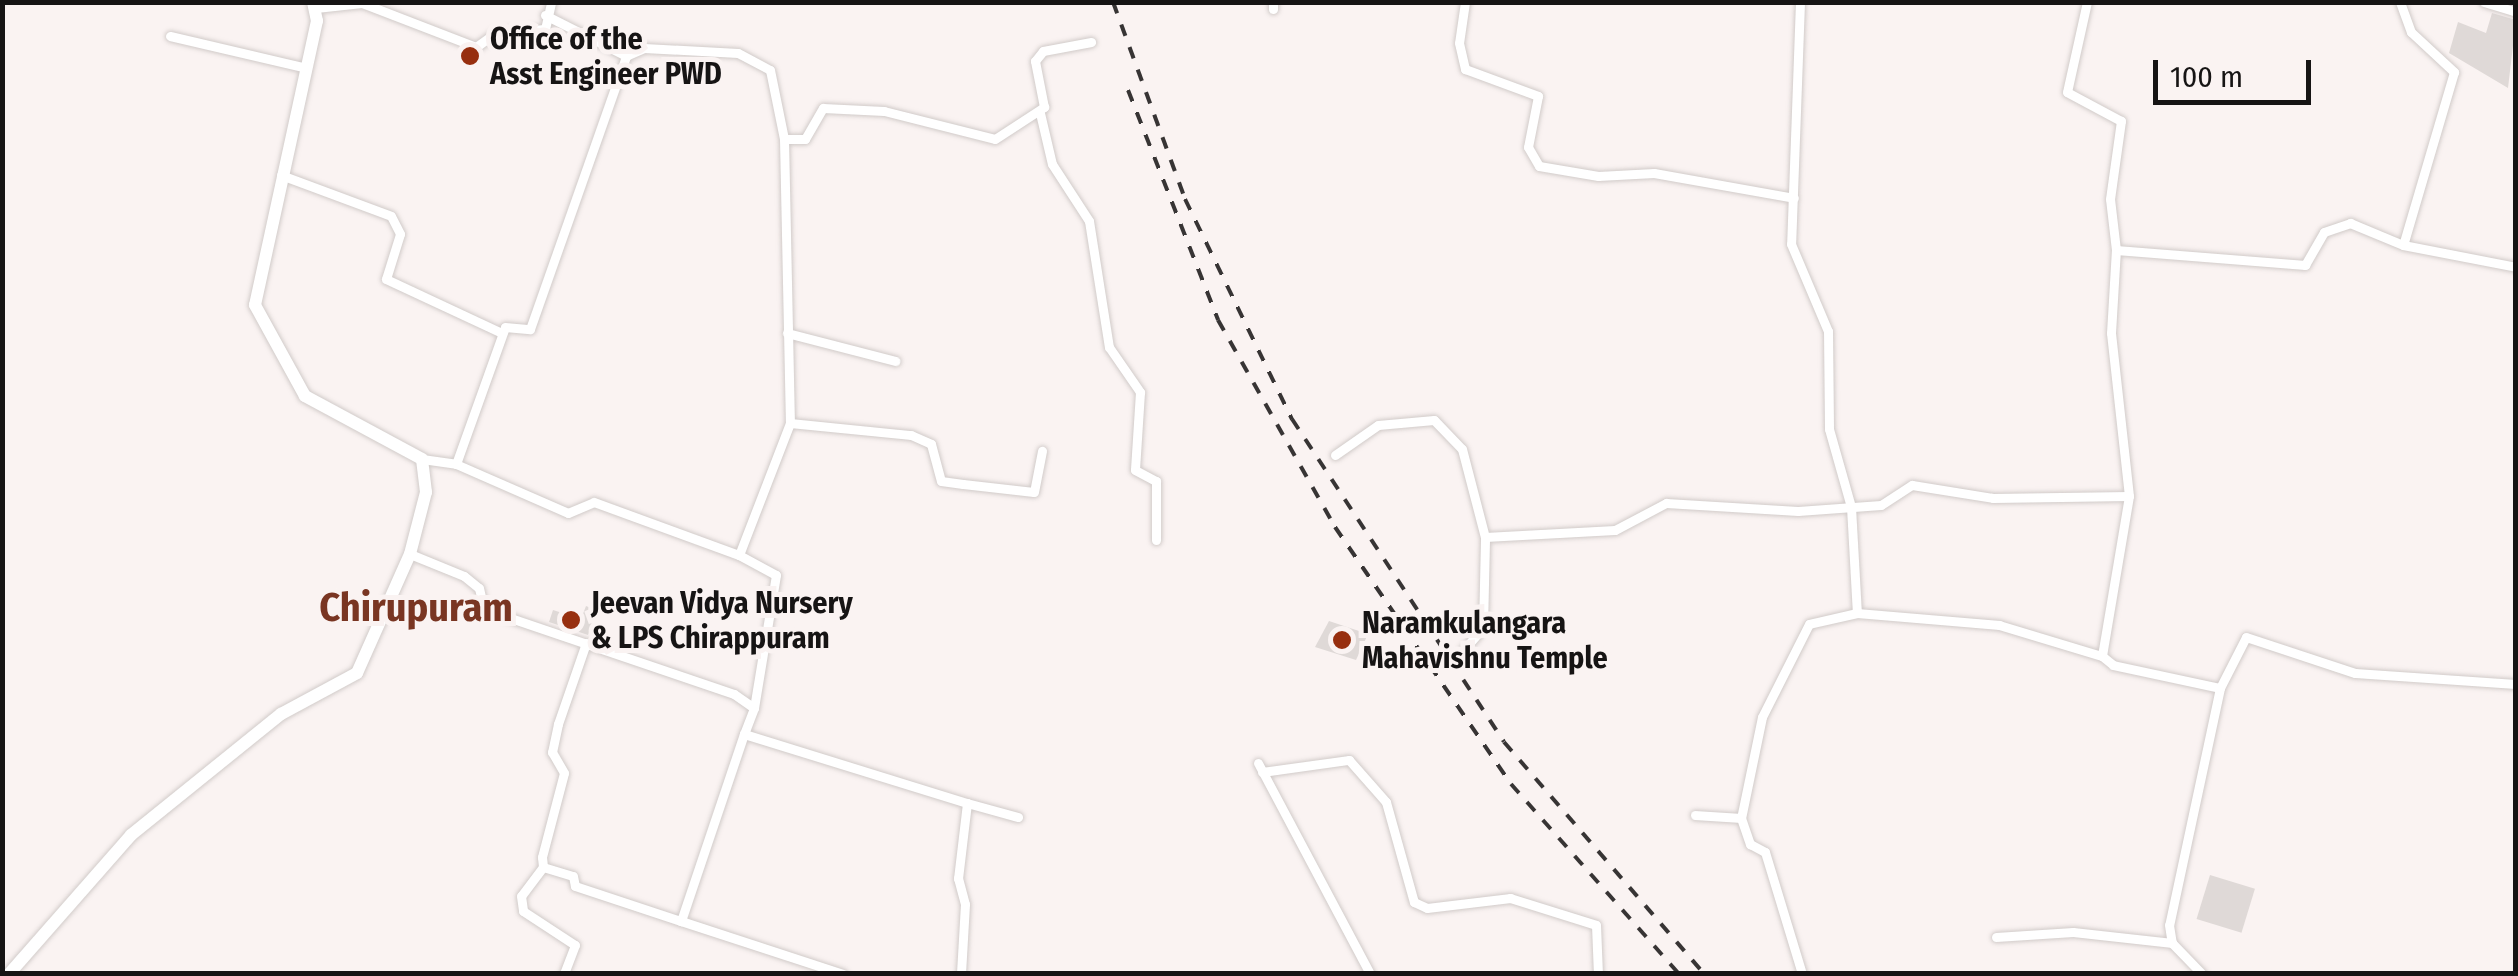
<!DOCTYPE html>
<html>
<head>
<meta charset="utf-8">
<style>
  body { margin:0 }
  #map { position:relative; width:2518px; height:976px; overflow:hidden; background:#faf3f2; font-family:"Fira Sans Condensed",sans-serif }
  div>[style] { position:absolute }
  [style*='--x'] { left:calc(var(--x)*1px); top:calc(var(--y)*1px); width:calc(var(--w)*1px); rotate:calc(var(--a)*1deg) }
  .building>* { inset:0; background:#dfd9d7; transform-origin:0 0 }
  .roads { filter:drop-shadow(0 0 2px #d1cbc9) drop-shadow(0 0 2px #d1cbc9) }
  .street>* { height:9px; margin:-4.5px; padding:0 4.5px; transform-origin:4.5px; border-radius:4.5px; background:#fff }
  .secondary>* { height:12px; margin:-6px; padding:0 6px; transform-origin:6px; border-radius:6px; background:#fff }
  .rail>* { height:4px; margin-top:-2px; transform-origin:0; background:repeating-linear-gradient(90deg,#373434 0 12px,transparent 0 24px) }
  .dots>* { width:28px; height:28px; translate:-50% -50%; box-sizing:border-box; border:5px solid #faf3f2; border-radius:50% }
  span { translate:-50% -50%; white-space:nowrap; text-align:center; line-height:1.15; -webkit-text-stroke:10px #faf3f2; paint-order:stroke }
  .poi-label { font-size:30px; color:#161414; font-weight:700 }
  .left { translate:0 -50%; text-align:left }
  .district-label { font-size:40px; color:#793522; font-weight:700 }
  .frame { position:absolute; inset:0; border:5px solid #161414; pointer-events:none }
  .scale { position:absolute; left:2153px; top:60px; width:158px; height:45px; box-sizing:border-box; border:5px solid #161414; border-top:0; padding-left:12px; font-size:30px; line-height:35px; white-space:nowrap; color:#161414; -webkit-text-stroke:8px #faf3f2; paint-order:stroke }
</style>
</head>
<body>
<div id="map">
  <div class="building">
    <i style="clip-path:polygon(2492px 13px,2516px 20px,2508px 88px,2449px 53px,2458px 22px,2486px 33px)"></i>
    <i style="clip-path:polygon(586px 606px,596px 610px,588px 635px,549px 622px,553px 610px,581px 619px)"></i>
    <i style="clip-path:polygon(1329px 621px,1368px 634px,1356px 660px,1315px 647px)"></i>
    <i style="left:2210px;top:875px;width:47px;height:46px;rotate:17deg"></i>
  </div>
  <div class="roads">
    <div class="street">
      <i style="--x:1465;--y:2;--w:41;--a:98.3"></i>
      <i style="--x:1459;--y:43;--w:27;--a:77"></i>
      <i style="--x:1465;--y:69;--w:78;--a:20.3"></i>
      <i style="--x:1538;--y:96;--w:52;--a:101.1"></i>
      <i style="--x:1528;--y:147;--w:22;--a:60"></i>
      <i style="--x:1539;--y:166;--w:60;--a:9.6"></i>
      <i style="--x:1598;--y:176;--w:56;--a:-3.1"></i>
      <i style="--x:1654;--y:173;--w:142;--a:10.1"></i>
      <i style="--x:1800;--y:2;--w:242;--a:92.1"></i>
      <i style="--x:1791;--y:244;--w:95;--a:67"></i>
      <i style="--x:1828;--y:331;--w:98;--a:89.4"></i>
      <i style="--x:1829;--y:429;--w:81;--a:74.2"></i>
      <i style="--x:1851;--y:507;--w:106;--a:86.8"></i>
      <i style="--x:1857;--y:613;--w:49;--a:167.1"></i>
      <i style="--x:1809;--y:624;--w:104;--a:116.8"></i>
      <i style="--x:1762;--y:717;--w:103;--a:101.7"></i>
      <i style="--x:1741;--y:818;--w:28;--a:71"></i>
      <i style="--x:1750;--y:844;--w:17;--a:28"></i>
      <i style="--x:1765;--y:852;--w:127;--a:73.1"></i>
      <i style="--x:2400;--y:2;--w:32;--a:70"></i>
      <i style="--x:2411;--y:32;--w:59;--a:42.9"></i>
      <i style="--x:2454;--y:72;--w:180;--a:106.4"></i>
      <i style="--x:2484;--y:2;--w:34;--a:17"></i>
      <i style="--x:316;--y:8;--w:46;--a:-6.2"></i>
      <i style="--x:362;--y:3;--w:122;--a:21.1"></i>
      <i style="--x:476;--y:47;--w:24;--a:-36"></i>
      <i style="--x:495;--y:33;--w:50;--a:-4.6"></i>
      <i style="--x:545;--y:29;--w:28;--a:-77"></i>
      <i style="--x:1273;--y:9;--w:7;--a:-90"></i>
      <i style="--x:545;--y:15;--w:91;--a:26.8"></i>
      <i style="--x:626;--y:56;--w:20;--a:-24"></i>
      <i style="--x:644;--y:48;--w:94;--a:3"></i>
      <i style="--x:738;--y:53;--w:36;--a:28"></i>
      <i style="--x:770;--y:70;--w:70;--a:78.5"></i>
      <i style="--x:784;--y:139;--w:284;--a:88.8"></i>
      <i style="--x:170;--y:36;--w:140;--a:13.2"></i>
      <i style="--x:1040;--y:113;--w:52;--a:76.8"></i>
      <i style="--x:1052;--y:164;--w:68;--a:57"></i>
      <i style="--x:1089;--y:221;--w:128;--a:81"></i>
      <i style="--x:1109;--y:347;--w:55;--a:55.4"></i>
      <i style="--x:1140;--y:392;--w:78;--a:93.7"></i>
      <i style="--x:1135;--y:470;--w:24;--a:28"></i>
      <i style="--x:1156;--y:481;--w:59;--a:90"></i>
      <i style="--x:784;--y:139;--w:21;--a:0"></i>
      <i style="--x:805;--y:139;--w:36;--a:-60"></i>
      <i style="--x:823;--y:108;--w:61;--a:2.8"></i>
      <i style="--x:884;--y:111;--w:114;--a:14.2"></i>
      <i style="--x:995;--y:139;--w:59;--a:-33.1"></i>
      <i style="--x:1044;--y:107;--w:47;--a:-101.1"></i>
      <i style="--x:1035;--y:61;--w:13;--a:-51"></i>
      <i style="--x:1043;--y:51;--w:49;--a:-10.6"></i>
      <i style="--x:281;--y:175;--w:117;--a:20.4"></i>
      <i style="--x:391;--y:216;--w:20;--a:63"></i>
      <i style="--x:400;--y:234;--w:47;--a:107.3"></i>
      <i style="--x:386;--y:279;--w:128;--a:25"></i>
      <i style="--x:2116;--y:250;--w:190;--a:4.5"></i>
      <i style="--x:2305;--y:265;--w:38;--a:-60"></i>
      <i style="--x:2324;--y:232;--w:28;--a:-19"></i>
      <i style="--x:2350;--y:223;--w:57;--a:22.5"></i>
      <i style="--x:2403;--y:245;--w:115;--a:11"></i>
      <i style="--x:787;--y:333;--w:112;--a:14.5"></i>
      <i style="--x:1335;--y:455;--w:52;--a:-34.9"></i>
      <i style="--x:1378;--y:425;--w:56;--a:-5.1"></i>
      <i style="--x:1434;--y:420;--w:40;--a:46"></i>
      <i style="--x:1462;--y:449;--w:91;--a:75.4"></i>
      <i style="--x:422;--y:459;--w:34;--a:8"></i>
      <i style="--x:456;--y:464;--w:145;--a:-70.3"></i>
      <i style="--x:505;--y:327;--w:25;--a:5"></i>
      <i style="--x:530;--y:329;--w:289;--a:-70.6"></i>
      <i style="--x:456;--y:464;--w:122;--a:23.6"></i>
      <i style="--x:568;--y:513;--w:28;--a:-23"></i>
      <i style="--x:594;--y:502;--w:154;--a:20.1"></i>
      <i style="--x:739;--y:555;--w:142;--a:-68.9"></i>
      <i style="--x:790;--y:423;--w:122;--a:5.7"></i>
      <i style="--x:911;--y:435;--w:22;--a:24"></i>
      <i style="--x:931;--y:444;--w:38;--a:75"></i>
      <i style="--x:941;--y:481;--w:22;--a:8"></i>
      <i style="--x:963;--y:484;--w:71;--a:6.4"></i>
      <i style="--x:1034;--y:492;--w:42;--a:-79"></i>
      <i style="--x:2129;--y:496;--w:162;--a:99.6"></i>
      <i style="--x:2102;--y:656;--w:14;--a:39"></i>
      <i style="--x:2113;--y:665;--w:109;--a:12.1"></i>
      <i style="--x:2220;--y:688;--w:242;--a:102.1"></i>
      <i style="--x:2169;--y:925;--w:18;--a:81"></i>
      <i style="--x:2172;--y:943;--w:43;--a:45.9"></i>
      <i style="--x:410;--y:554;--w:58;--a:22.2"></i>
      <i style="--x:464;--y:576;--w:19;--a:39"></i>
      <i style="--x:479;--y:588;--w:22;--a:77"></i>
      <i style="--x:484;--y:609;--w:264;--a:18.8"></i>
      <i style="--x:734;--y:694;--w:24;--a:35"></i>
      <i style="--x:754;--y:708;--w:28;--a:111"></i>
      <i style="--x:744;--y:734;--w:233;--a:17.2"></i>
      <i style="--x:967;--y:803;--w:76;--a:96.8"></i>
      <i style="--x:958;--y:878;--w:27;--a:75"></i>
      <i style="--x:965;--y:904;--w:70;--a:93.3"></i>
      <i style="--x:739;--y:555;--w:42;--a:28.4"></i>
      <i style="--x:776;--y:575;--w:135;--a:99.4"></i>
      <i style="--x:1857;--y:613;--w:143;--a:4.8"></i>
      <i style="--x:1999;--y:625;--w:108;--a:16.8"></i>
      <i style="--x:586;--y:643;--w:86;--a:109.1"></i>
      <i style="--x:558;--y:724;--w:29;--a:102"></i>
      <i style="--x:552;--y:752;--w:24;--a:60"></i>
      <i style="--x:564;--y:773;--w:87;--a:104.7"></i>
      <i style="--x:542;--y:857;--w:10;--a:84"></i>
      <i style="--x:543;--y:867;--w:31;--a:17"></i>
      <i style="--x:573;--y:876;--w:10;--a:79"></i>
      <i style="--x:575;--y:886;--w:112;--a:18.3"></i>
      <i style="--x:681;--y:921;--w:197;--a:-71.4"></i>
      <i style="--x:1460;--y:654;--w:35;--a:-49"></i>
      <i style="--x:1483;--y:628;--w:91;--a:-88.7"></i>
      <i style="--x:1485;--y:537;--w:130;--a:-3.1"></i>
      <i style="--x:1615;--y:530;--w:58;--a:-27.9"></i>
      <i style="--x:1666;--y:503;--w:132;--a:3.5"></i>
      <i style="--x:1798;--y:511;--w:83;--a:-4.1"></i>
      <i style="--x:1881;--y:505;--w:37;--a:-33"></i>
      <i style="--x:1912;--y:485;--w:82;--a:9.1"></i>
      <i style="--x:1993;--y:498;--w:136;--a:-0.8"></i>
      <i style="--x:2129;--y:496;--w:164;--a:-96.3"></i>
      <i style="--x:2111;--y:333;--w:83;--a:-86.6"></i>
      <i style="--x:2116;--y:250;--w:51;--a:-96.7"></i>
      <i style="--x:2110;--y:199;--w:79;--a:-82"></i>
      <i style="--x:2121;--y:121;--w:61;--a:-151.8"></i>
      <i style="--x:2067;--y:92;--w:92;--a:-77.5"></i>
      <i style="--x:2220;--y:688;--w:57;--a:-63"></i>
      <i style="--x:2246;--y:637;--w:115;--a:18.3"></i>
      <i style="--x:2355;--y:673;--w:161;--a:3.9"></i>
      <i style="--x:1258;--y:763;--w:239;--a:62"></i>
      <i style="--x:1262;--y:772;--w:88;--a:-7.9"></i>
      <i style="--x:1349;--y:760;--w:56;--a:48.6"></i>
      <i style="--x:1386;--y:802;--w:104;--a:74.4"></i>
      <i style="--x:1414;--y:902;--w:14;--a:25"></i>
      <i style="--x:1427;--y:908;--w:84;--a:-6.9"></i>
      <i style="--x:1510;--y:898;--w:90;--a:17.4"></i>
      <i style="--x:1596;--y:925;--w:49;--a:87.7"></i>
      <i style="--x:967;--y:803;--w:53;--a:15.4"></i>
      <i style="--x:1695;--y:815;--w:46;--a:3.7"></i>
      <i style="--x:543;--y:867;--w:36;--a:127"></i>
      <i style="--x:521;--y:896;--w:15;--a:82"></i>
      <i style="--x:523;--y:911;--w:62;--a:33.2"></i>
      <i style="--x:575;--y:945;--w:31;--a:111"></i>
      <i style="--x:681;--y:921;--w:170;--a:18.1"></i>
      <i style="--x:1996;--y:937;--w:77;--a:-3.7"></i>
      <i style="--x:2073;--y:932;--w:100;--a:6.3"></i>
    </div>
    <div class="secondary">
      <i style="--x:9;--y:974;--w:185;--a:-48.7"></i>
      <i style="--x:131;--y:835;--w:193;--a:-38.9"></i>
      <i style="--x:281;--y:714;--w:86;--a:-28.3"></i>
      <i style="--x:357;--y:673;--w:130;--a:-66"></i>
      <i style="--x:410;--y:554;--w:64;--a:-75.5"></i>
      <i style="--x:426;--y:492;--w:33;--a:-97"></i>
      <i style="--x:422;--y:459;--w:133;--a:-151.7"></i>
      <i style="--x:305;--y:396;--w:104;--a:-118.8"></i>
      <i style="--x:255;--y:305;--w:291;--a:-77.7"></i>
      <i style="--x:317;--y:21;--w:19;--a:-102"></i>
    </div>
  </div>
  <div class="rail">
    <i style="--x:1113;--y:2;--w:210;--a:69.9"></i>
    <i style="--x:1185;--y:199;--w:245;--a:64.1"></i>
    <i style="--x:1292;--y:419;--w:386;--a:56.7"></i>
    <i style="--x:1504;--y:742;--w:306;--a:49.2"></i>
    <i style="--x:1128;--y:90;--w:247;--a:68.6"></i>
    <i style="--x:1218;--y:320;--w:238;--a:60.5"></i>
    <i style="--x:1335;--y:527;--w:311;--a:55.6"></i>
    <i style="--x:1511;--y:784;--w:254;--a:48.5"></i>
  </div>
  <div class="dots">
    <i style="left:470px;top:56px;background:#972f0f"></i>
    <i style="left:571px;top:620px;background:#972f0f"></i>
    <i style="left:1342px;top:640px;background:#972f0f"></i>
  </div>
  <div class="poi-label">
    <span class="left" style="left:490px;top:56px">Office of the<br>Asst Engineer PWD</span>
    <span class="left" style="left:591px;top:620px">Jeevan Vidya Nursery<br>&amp; LPS Chirappuram</span>
    <span class="left" style="left:1362px;top:640px">Naramkulangara<br>Mahavishnu Temple</span>
  </div>
  <div class="district-label">
    <span style="left:416px;top:608px">Chirupuram</span>
  </div>
  <div class="frame"></div>
  <div class="scale">100 m</div>
</div>
</body>
</html>
